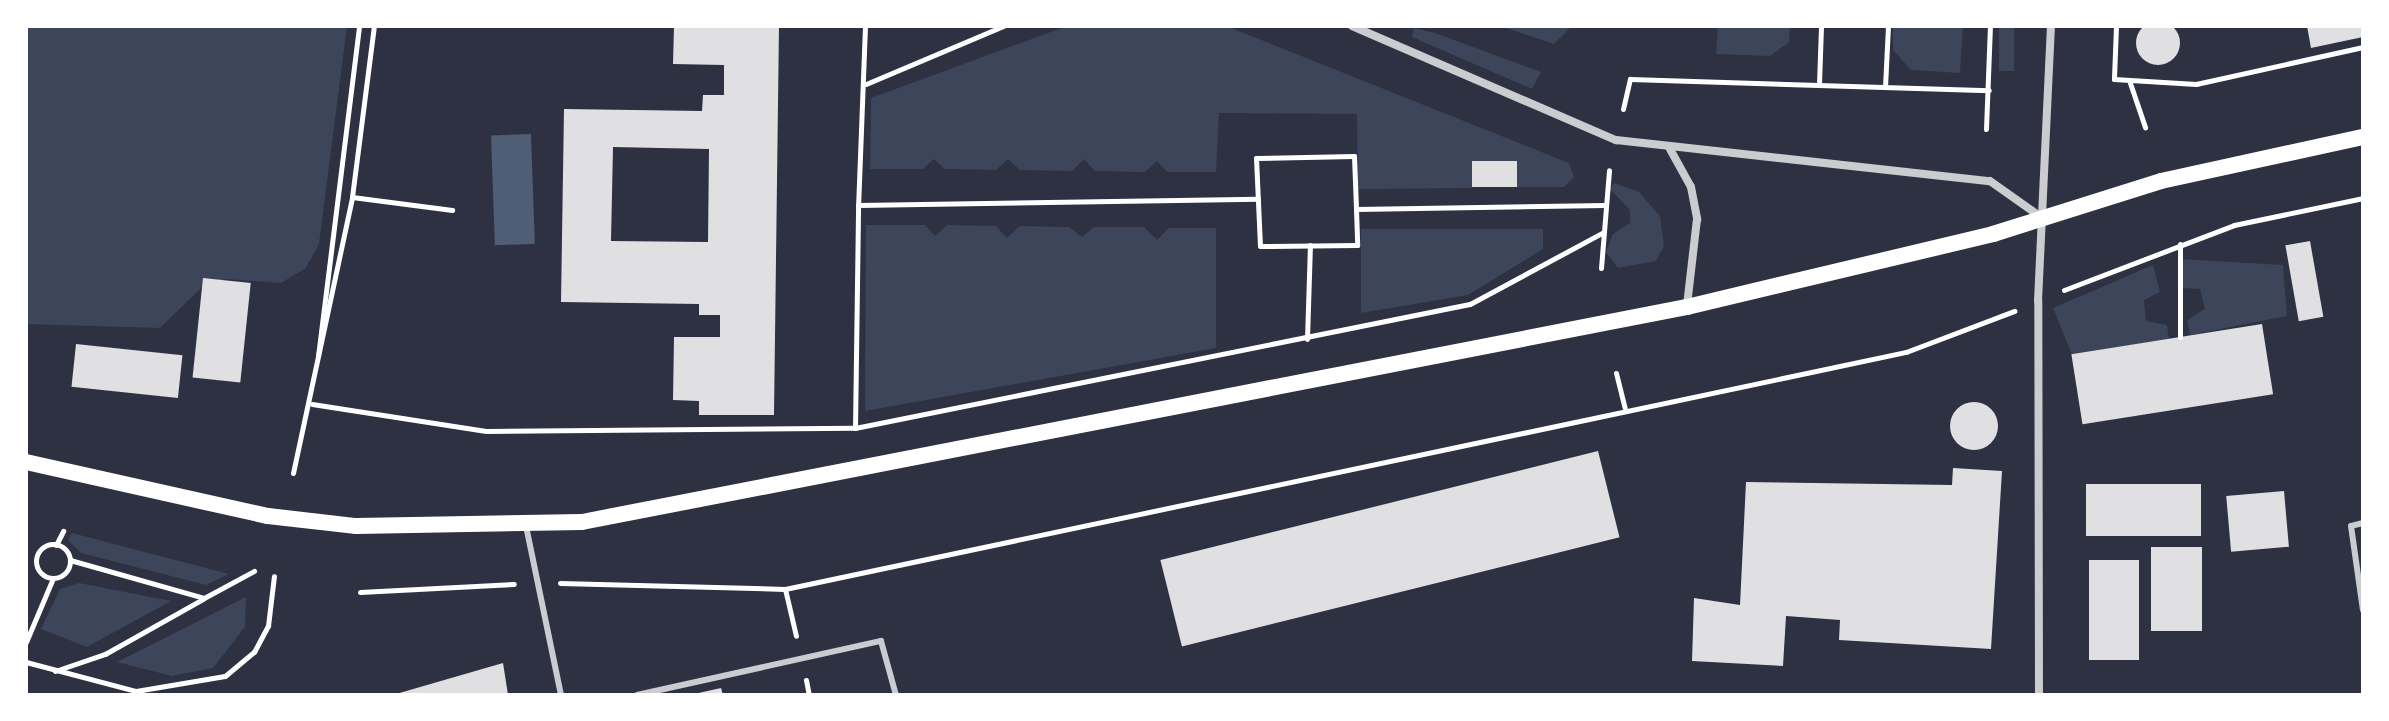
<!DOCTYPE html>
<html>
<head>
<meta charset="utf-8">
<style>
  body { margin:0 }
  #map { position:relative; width:2389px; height:721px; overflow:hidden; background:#2d3142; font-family:Raleway,sans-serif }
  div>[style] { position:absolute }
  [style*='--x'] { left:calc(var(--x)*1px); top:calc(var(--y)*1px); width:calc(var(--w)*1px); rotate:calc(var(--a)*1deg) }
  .green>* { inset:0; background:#3c4559; transform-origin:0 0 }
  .water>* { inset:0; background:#4f5d75; transform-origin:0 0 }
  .building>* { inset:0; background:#e0e0e3; transform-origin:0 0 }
  .round { border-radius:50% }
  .path>* { height:5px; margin:-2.5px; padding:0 2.5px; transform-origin:2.5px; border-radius:2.5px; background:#fff }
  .path>.ring { margin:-2.5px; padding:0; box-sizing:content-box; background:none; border:5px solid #fff; border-radius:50% }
  .service>* { height:6px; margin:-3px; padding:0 3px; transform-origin:3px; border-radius:3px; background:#caccd0 }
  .minor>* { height:8px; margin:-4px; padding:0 4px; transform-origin:4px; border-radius:4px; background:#caccd0 }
  .secondary>* { height:16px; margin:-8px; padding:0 8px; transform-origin:8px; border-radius:8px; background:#fff }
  span { translate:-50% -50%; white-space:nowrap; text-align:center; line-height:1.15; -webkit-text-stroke:8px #fff; paint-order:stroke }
  .frame { position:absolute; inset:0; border:28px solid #fff; pointer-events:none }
</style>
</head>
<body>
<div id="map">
  <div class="green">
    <i style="clip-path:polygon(26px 26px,347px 26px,319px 244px,306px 268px,281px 283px,226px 279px,201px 288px,160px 328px,26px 324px)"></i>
    <i style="clip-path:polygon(1067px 26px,1226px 26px,1569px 163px,1574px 177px,1564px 187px,1517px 187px,1517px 161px,1472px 162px,1472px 188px,1358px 189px,1357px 114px,1219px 113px,1216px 172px,1167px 172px,1157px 161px,1145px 172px,1095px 171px,1084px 159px,1072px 171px,1020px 170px,1008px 159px,996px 170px,945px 169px,934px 159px,923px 169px,870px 169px,871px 98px)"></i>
    <i style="clip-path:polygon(1500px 26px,1572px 26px,1554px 44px)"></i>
    <i style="clip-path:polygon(1718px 26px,1790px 26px,1789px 42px,1770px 56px,1716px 54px)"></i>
    <i style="clip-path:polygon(1893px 26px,1963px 26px,1960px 73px,1911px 70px,1893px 50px)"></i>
    <i style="left:1999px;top:26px;width:15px;height:45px"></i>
    <i style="clip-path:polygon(1414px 28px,1435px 33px,1541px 72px,1532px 89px,1412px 37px)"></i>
    <i style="clip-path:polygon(1614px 183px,1639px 192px,1660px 216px,1664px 246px,1656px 261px,1618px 268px,1606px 252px,1613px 234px,1630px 223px,1630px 210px,1610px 189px)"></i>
    <i style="clip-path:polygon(866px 225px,925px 225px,935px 236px,947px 225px,996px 226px,1007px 238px,1020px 226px,1069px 227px,1082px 237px,1094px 227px,1144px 227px,1157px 240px,1169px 228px,1216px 228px,1216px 348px,865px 411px)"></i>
    <i style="clip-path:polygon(1361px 229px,1543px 229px,1543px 249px,1468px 295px,1361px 313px)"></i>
    <i style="clip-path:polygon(2179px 259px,2283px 265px,2287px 316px,2190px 335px,2187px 320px,2205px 309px,2200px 289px,2182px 288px)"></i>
    <i style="clip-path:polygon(2153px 265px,2160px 292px,2144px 300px,2146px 321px,2167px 325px,2169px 339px,2072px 355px,2053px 308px)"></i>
    <i style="clip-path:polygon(72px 533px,229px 574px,206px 585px,81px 553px,68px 540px)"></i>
    <i style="clip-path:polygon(79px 583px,171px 601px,87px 647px,41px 629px,60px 589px)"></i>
    <i style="clip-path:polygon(246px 597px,245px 627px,213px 668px,172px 676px,117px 662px)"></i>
  </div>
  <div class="water">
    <i style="left:531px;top:134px;width:110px;height:40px;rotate:88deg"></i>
  </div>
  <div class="building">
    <i class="round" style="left:2136px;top:21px;width:44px;height:44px"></i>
    <i style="clip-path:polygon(evenodd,674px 26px,779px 26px,774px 415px,699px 415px,699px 401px,673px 400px,674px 337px,720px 337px,720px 315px,699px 315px,699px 304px,561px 302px,564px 109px,702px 111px,703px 95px,724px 95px,724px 65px,673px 64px,674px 26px,613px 147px,709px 149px,708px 242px,611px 241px,613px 147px)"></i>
    <i style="clip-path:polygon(2307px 26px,2363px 26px,2363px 37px,2311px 48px)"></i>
    <i style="left:1517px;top:161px;width:26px;height:45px;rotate:90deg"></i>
    <i style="left:2310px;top:241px;width:77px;height:25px;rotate:80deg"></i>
    <i style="left:203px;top:278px;width:48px;height:100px;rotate:6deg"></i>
    <i style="left:2262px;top:324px;width:71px;height:193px;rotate:81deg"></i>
    <i style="left:76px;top:344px;width:107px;height:43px;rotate:6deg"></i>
    <i class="round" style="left:1950px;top:402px;width:48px;height:48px"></i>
    <i style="left:1598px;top:451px;width:89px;height:451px;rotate:76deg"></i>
    <i style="clip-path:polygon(1953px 468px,2002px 471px,1991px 649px,1839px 640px,1840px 620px,1786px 616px,1783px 666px,1692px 661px,1694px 598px,1740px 605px,1746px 482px,1952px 485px)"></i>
    <i style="left:2086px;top:484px;width:115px;height:52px"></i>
    <i style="left:2284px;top:491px;width:56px;height:58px;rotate:85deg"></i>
    <i style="left:2151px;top:547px;width:51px;height:84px"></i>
    <i style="left:2089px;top:560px;width:50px;height:100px"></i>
    <i style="clip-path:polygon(503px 663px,508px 695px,396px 695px,396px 694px)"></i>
    <i style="clip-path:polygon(721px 688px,723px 695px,694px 695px,694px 694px)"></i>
  </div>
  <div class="path">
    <i style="--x:865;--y:26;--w:179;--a:92.2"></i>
    <i style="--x:858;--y:205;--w:400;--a:-0.9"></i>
    <i style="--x:2116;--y:26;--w:53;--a:92.2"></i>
    <i style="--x:2114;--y:79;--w:82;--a:3.5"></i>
    <i style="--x:2196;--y:84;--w:171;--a:-12.5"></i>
    <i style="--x:2129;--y:80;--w:50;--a:71.2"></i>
    <i style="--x:866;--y:84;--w:149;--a:-22.9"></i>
    <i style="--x:1819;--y:84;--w:58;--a:-88"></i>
    <i style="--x:1885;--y:87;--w:61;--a:-87.2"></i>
    <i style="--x:1623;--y:109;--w:31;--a:-77"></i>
    <i style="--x:1630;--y:79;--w:359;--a:1.8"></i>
    <i style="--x:1986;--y:129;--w:103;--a:-87.8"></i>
    <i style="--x:352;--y:197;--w:101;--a:7.4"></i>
    <i style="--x:1356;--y:209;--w:36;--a:88"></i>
    <i style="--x:1357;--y:245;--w:97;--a:179.4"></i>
    <i style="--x:1260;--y:246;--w:88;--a:-92.6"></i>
    <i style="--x:1256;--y:158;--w:98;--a:-1.2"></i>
    <i style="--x:1354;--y:156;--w:53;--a:87.8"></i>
    <i style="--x:1356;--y:209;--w:249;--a:-0.9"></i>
    <i style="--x:2180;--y:244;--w:93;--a:90"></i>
    <i style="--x:1601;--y:268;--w:98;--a:-85.3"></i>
    <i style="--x:2064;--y:290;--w:182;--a:-20.9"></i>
    <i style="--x:2234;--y:225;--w:132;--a:-11.8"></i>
    <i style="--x:1307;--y:339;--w:94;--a:-88.2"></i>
    <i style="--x:318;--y:356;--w:333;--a:-82.9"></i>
    <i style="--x:1616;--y:373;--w:36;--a:76"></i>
    <i style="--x:312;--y:404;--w:176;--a:8.8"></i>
    <i style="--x:486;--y:431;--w:369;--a:-0.5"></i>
    <i style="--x:855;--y:428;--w:223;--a:-89.2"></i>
    <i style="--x:855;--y:428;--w:627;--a:-11.4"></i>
    <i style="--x:1470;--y:304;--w:150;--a:-28.3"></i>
    <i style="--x:293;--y:473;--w:282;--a:-77.9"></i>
    <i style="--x:352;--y:197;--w:172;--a:-82.7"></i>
    <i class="ring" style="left:36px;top:544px;width:29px;height:29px"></i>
    <i style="--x:56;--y:545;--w:16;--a:-63"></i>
    <i style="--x:70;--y:560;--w:139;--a:15.8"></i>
    <i style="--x:204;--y:598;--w:57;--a:-28.4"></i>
    <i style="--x:560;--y:583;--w:225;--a:1.5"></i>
    <i style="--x:785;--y:589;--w:1146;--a:-11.94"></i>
    <i style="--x:1906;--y:352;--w:116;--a:-20.8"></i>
    <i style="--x:785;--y:589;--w:48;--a:76.8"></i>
    <i style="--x:360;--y:592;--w:154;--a:-3"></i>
    <i style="--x:26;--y:642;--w:69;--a:-67.1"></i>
    <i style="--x:26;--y:662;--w:114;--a:14.8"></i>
    <i style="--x:136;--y:691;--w:90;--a:-9.6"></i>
    <i style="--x:225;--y:676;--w:38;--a:-40"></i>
    <i style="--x:254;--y:652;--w:30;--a:-62"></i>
    <i style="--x:268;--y:626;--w:50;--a:-83.2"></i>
    <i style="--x:55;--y:671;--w:53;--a:-18.8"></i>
    <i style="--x:105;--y:654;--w:112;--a:-29.3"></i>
    <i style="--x:806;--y:680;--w:15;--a:79"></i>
  </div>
  <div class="service">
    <i style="--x:2363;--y:523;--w:12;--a:166"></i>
    <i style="--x:2351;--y:526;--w:85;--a:81.9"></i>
    <i style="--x:526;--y:526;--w:173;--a:78.3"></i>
    <i style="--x:637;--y:695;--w:250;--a:-12.5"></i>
    <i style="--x:881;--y:641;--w:56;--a:74.5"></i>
  </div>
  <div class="minor">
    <i style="--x:1352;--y:26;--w:288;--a:23.4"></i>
    <i style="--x:1616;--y:140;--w:376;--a:6.3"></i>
    <i style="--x:1990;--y:181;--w:62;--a:35.2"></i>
    <i style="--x:1670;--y:149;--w:43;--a:61.1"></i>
    <i style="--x:1691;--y:187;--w:33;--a:79"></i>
    <i style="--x:1697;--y:219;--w:87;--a:96.6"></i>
    <i style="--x:2039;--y:695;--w:394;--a:-90.1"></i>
    <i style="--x:2038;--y:301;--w:275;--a:-87.3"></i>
  </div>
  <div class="secondary">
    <i style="--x:26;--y:462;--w:248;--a:12.6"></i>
    <i style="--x:268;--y:516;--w:89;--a:6.5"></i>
    <i style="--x:356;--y:526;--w:226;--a:-1"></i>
    <i style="--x:582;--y:522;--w:1126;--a:-11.01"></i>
    <i style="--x:1687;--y:307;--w:315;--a:-13.4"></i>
    <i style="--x:1993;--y:234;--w:176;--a:-17.5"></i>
    <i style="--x:2161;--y:181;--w:207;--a:-12.3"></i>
  </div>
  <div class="frame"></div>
</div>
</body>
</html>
